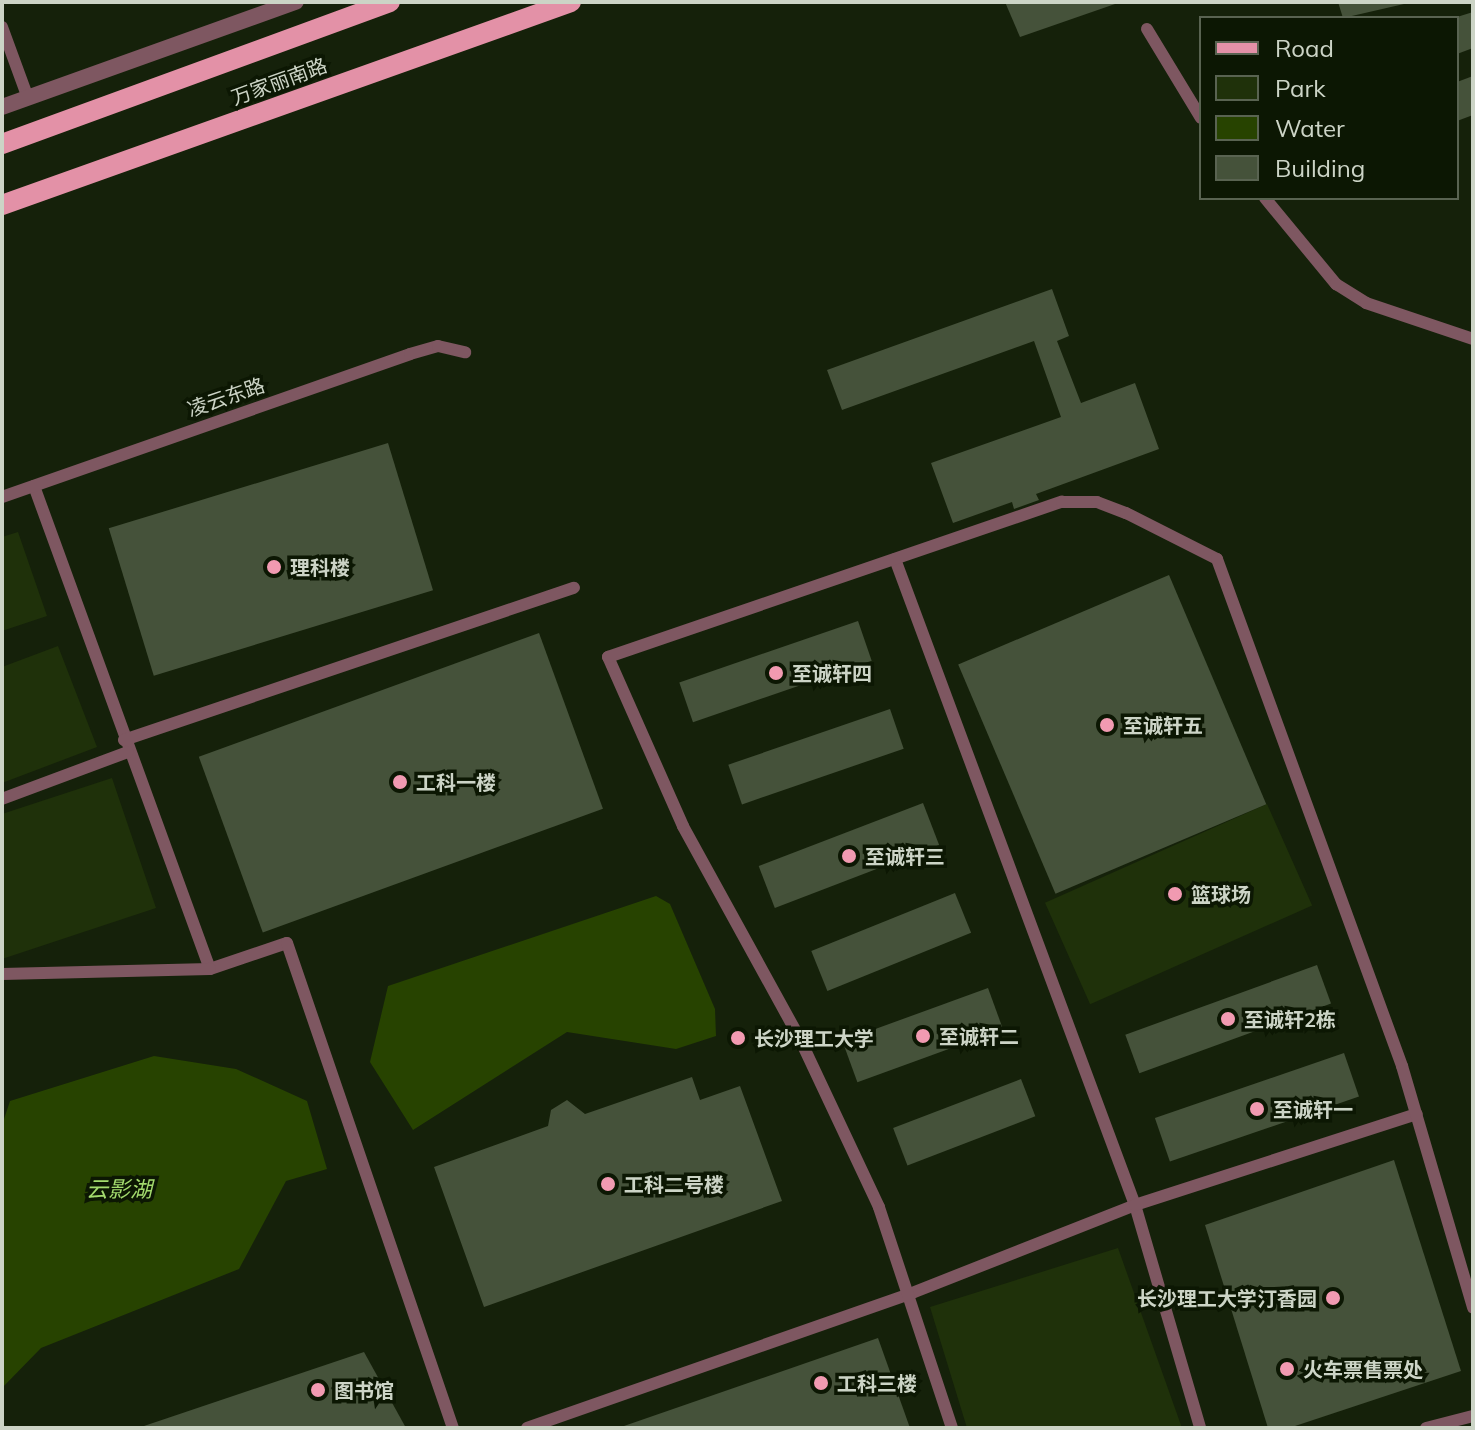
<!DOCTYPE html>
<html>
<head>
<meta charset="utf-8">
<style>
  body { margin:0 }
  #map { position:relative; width:1475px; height:1430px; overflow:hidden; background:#15210a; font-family:Mulish,"Noto Sans SC",sans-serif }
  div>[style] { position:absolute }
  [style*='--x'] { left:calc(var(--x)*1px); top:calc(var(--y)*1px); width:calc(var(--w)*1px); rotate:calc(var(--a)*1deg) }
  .green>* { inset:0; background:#1f310a; transform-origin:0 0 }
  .water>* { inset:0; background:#274300 }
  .building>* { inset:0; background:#45523a; transform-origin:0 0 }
  .minor>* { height:12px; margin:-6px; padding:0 6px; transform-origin:6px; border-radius:6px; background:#7e5761 }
  .tertiary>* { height:16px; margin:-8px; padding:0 8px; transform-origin:8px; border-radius:8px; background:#7e5761 }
  .primary>* { height:20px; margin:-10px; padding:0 10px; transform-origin:10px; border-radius:10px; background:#e391a7 }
  .dots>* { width:22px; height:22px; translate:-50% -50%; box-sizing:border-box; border:4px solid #0c1703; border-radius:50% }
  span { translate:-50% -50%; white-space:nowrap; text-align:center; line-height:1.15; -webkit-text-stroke:7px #0c1703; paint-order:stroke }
  .street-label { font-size:20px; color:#ccd4c6 }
  .poi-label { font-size:20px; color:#ccd4c6; font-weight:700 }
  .left { translate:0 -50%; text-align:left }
  .right { translate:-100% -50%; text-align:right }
  .water-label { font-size:22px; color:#a3da6d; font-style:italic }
  .frame { position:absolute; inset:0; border:4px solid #ccd4c6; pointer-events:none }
  .legend { position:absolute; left:1199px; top:16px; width:260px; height:184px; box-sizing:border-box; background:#0c1703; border:2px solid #596351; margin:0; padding:10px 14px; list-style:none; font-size:24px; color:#ccd4c6 }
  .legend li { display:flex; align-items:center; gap:16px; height:40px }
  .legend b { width:40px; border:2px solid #596351 }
</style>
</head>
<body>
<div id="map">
  <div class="green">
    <i style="clip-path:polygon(18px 532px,47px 616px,2px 631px,2px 537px)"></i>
    <i style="clip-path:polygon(58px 646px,97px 747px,2px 783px,2px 667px)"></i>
    <i style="clip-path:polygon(112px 778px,156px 908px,2px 959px,2px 814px)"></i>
    <i style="left:1267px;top:804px;width:111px;height:243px;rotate:66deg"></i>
    <i style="clip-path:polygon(1118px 1248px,1182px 1428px,967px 1428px,930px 1307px)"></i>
  </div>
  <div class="water">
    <i style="clip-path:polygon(656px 896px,670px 904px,715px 1009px,716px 1036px,676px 1049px,567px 1032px,413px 1130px,370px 1062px,388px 986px)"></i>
    <i style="clip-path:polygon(154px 1056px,236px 1069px,307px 1101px,327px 1169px,286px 1181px,239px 1269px,41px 1348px,2px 1388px,2px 1125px,10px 1101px)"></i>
  </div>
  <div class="building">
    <i style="clip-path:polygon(1005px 2px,1115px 2px,1115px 4px,1020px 37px)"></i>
    <i style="clip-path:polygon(1338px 2px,1404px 2px,1404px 4px,1343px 18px)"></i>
    <i style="clip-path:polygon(1473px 12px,1473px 48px,1457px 54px,1457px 17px)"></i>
    <i style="clip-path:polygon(1473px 76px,1473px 115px,1457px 121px,1457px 82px)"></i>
    <i style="clip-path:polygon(1052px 289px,1069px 336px,1057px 341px,1081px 403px,1135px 383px,1159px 449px,1036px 494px,1039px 500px,1014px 509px,1012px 502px,953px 523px,931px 463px,1061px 417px,1034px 341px,842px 410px,827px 370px)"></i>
    <i style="left:388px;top:443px;width:154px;height:292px;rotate:73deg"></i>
    <i style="left:1169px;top:575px;width:249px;height:229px;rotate:67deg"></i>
    <i style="left:858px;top:621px;width:42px;height:189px;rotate:71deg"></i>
    <i style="left:539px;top:633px;width:187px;height:362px;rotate:70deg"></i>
    <i style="left:890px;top:709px;width:42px;height:171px;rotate:71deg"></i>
    <i style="left:923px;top:803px;width:45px;height:176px;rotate:69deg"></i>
    <i style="left:955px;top:893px;width:43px;height:155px;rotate:68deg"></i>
    <i style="left:1317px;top:965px;width:41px;height:204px;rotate:70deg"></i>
    <i style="left:988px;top:988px;width:44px;height:155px;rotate:70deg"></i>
    <i style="left:1344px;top:1053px;width:46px;height:200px;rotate:71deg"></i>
    <i style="clip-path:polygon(692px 1077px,700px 1100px,740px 1086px,782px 1201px,484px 1307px,434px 1167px,548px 1126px,551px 1110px,567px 1100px,585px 1114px)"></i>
    <i style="left:1021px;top:1079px;width:40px;height:137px;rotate:69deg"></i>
    <i style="clip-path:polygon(1394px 1160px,1461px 1371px,1289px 1428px,1268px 1428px,1205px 1225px)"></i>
    <i style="clip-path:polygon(878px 1338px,910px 1428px,624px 1428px,624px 1426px)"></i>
    <i style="clip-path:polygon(364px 1352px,406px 1428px,144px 1428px,144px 1426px)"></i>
  </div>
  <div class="minor">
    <i style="--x:2;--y:27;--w:76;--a:69.9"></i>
    <i style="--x:1147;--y:29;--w:104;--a:58.8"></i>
    <i style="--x:1265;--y:198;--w:112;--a:50.5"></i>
    <i style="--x:1336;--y:284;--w:36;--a:32"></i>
    <i style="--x:1366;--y:303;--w:113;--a:18.6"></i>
    <i style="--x:34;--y:486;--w:514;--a:69.98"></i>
    <i style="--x:210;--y:969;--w:81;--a:-18.7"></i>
    <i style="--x:287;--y:943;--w:513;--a:71.11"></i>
    <i style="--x:2;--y:497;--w:432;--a:-19.3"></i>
    <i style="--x:410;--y:354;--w:29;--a:-16"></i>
    <i style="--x:438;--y:346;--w:28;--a:13"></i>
    <i style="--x:895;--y:559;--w:689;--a:69.62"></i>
    <i style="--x:1135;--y:1205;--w:232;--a:73.7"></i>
    <i style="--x:124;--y:740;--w:475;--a:-18.7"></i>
    <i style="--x:2;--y:799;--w:134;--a:-20.5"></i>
    <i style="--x:2;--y:974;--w:208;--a:-1.4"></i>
    <i style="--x:527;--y:1428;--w:408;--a:-19.3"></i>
    <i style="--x:912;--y:1293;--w:240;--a:-21.5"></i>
    <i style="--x:1135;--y:1205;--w:296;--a:-17.9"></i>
    <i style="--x:952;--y:1428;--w:233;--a:-108.3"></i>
    <i style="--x:879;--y:1207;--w:186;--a:-115.2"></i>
    <i style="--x:800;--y:1039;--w:243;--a:-118.8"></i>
    <i style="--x:683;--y:826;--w:185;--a:-113.9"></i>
    <i style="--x:608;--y:657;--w:480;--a:-18.9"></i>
    <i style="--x:1062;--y:502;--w:35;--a:0"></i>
    <i style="--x:1097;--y:502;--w:31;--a:21"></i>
    <i style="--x:1126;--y:513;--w:102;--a:26.8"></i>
    <i style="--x:1217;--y:559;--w:540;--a:69.95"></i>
    <i style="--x:1402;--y:1066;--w:252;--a:73.6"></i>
    <i style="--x:1426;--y:1428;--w:49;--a:-14.3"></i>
  </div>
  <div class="tertiary">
    <i style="--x:2;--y:107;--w:312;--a:-19.7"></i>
  </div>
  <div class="primary">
    <i style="--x:2;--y:144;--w:413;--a:-20.1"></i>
    <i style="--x:2;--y:205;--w:604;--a:-19.63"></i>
  </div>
  <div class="dots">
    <i style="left:274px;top:567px;background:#f19ab1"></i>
    <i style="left:776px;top:673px;background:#f19ab1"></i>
    <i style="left:1107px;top:725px;background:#f19ab1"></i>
    <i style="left:400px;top:782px;background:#f19ab1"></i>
    <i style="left:849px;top:856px;background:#f19ab1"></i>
    <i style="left:1175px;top:894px;background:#f19ab1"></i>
    <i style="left:1228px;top:1019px;background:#f19ab1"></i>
    <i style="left:923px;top:1036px;background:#f19ab1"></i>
    <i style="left:738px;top:1038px;background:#f19ab1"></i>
    <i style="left:1257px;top:1109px;background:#f19ab1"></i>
    <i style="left:608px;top:1184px;background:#f19ab1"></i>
    <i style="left:1333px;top:1298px;background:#f19ab1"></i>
    <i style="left:1287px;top:1369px;background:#f19ab1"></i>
    <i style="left:821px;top:1383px;background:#f19ab1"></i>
    <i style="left:318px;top:1390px;background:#f19ab1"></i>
  </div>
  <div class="street-label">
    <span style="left:279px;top:81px;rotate:-20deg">万家丽南路</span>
    <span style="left:226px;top:397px;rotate:-19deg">凌云东路</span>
  </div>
  <div class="poi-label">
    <span class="left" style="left:290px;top:567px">理科楼</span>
    <span class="left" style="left:792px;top:673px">至诚轩四</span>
    <span class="left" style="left:1123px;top:725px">至诚轩五</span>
    <span class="left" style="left:416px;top:782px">工科一楼</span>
    <span class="left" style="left:865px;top:856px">至诚轩三</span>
    <span class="left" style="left:1191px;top:894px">篮球场</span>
    <span class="left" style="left:1244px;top:1019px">至诚轩2栋</span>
    <span class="left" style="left:939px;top:1036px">至诚轩二</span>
    <span class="left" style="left:754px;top:1038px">长沙理工大学</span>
    <span class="left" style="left:1273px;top:1109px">至诚轩一</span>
    <span class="left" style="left:624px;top:1184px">工科二号楼</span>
    <span class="right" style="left:1317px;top:1298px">长沙理工大学汀香园</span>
    <span class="left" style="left:1303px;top:1369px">火车票售票处</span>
    <span class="left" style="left:837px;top:1383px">工科三楼</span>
    <span class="left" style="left:334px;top:1390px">图书馆</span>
  </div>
  <div class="water-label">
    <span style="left:119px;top:1190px">云影湖</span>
  </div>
  <div class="frame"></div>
  <ul class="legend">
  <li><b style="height:10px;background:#e391a7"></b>Road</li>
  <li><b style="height:22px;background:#1f310a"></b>Park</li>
  <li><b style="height:22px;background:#274300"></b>Water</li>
  <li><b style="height:22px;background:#45523a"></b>Building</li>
  </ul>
</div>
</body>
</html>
